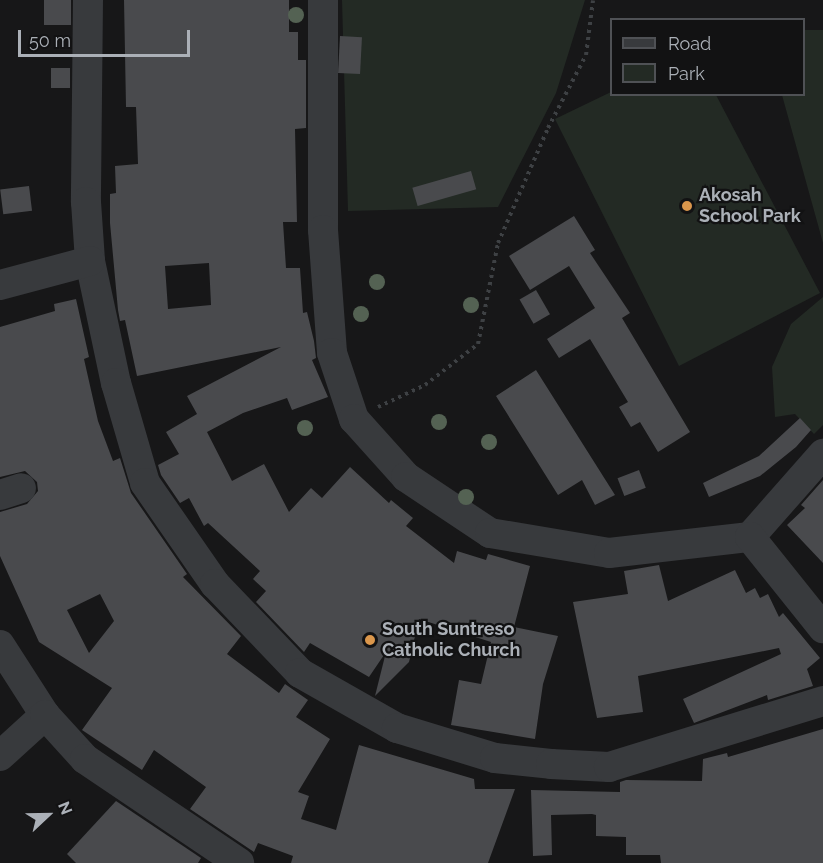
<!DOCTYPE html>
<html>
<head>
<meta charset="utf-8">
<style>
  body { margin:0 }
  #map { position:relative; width:823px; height:863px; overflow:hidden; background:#171718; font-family:Raleway,sans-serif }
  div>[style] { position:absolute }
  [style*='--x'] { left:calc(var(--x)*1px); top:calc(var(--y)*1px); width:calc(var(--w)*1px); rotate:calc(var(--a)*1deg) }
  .green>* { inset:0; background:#232a24 }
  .building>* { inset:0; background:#494a4d; transform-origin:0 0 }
  .path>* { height:4px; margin-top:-2px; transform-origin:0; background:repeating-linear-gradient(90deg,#3e4144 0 3px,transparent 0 7.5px) }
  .minor>* { height:30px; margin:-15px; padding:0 15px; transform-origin:15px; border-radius:15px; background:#383a3d }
  .trees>* { width:16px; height:16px; margin:-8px; border-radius:50%; background:#546253 }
  .dots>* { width:16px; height:16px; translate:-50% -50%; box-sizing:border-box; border:3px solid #121213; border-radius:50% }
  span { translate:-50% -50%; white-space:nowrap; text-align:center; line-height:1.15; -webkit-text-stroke:4.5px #121213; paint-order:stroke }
  .poi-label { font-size:18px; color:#abb0b7; font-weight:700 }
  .left { translate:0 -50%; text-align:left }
  .legend { position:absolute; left:610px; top:18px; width:195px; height:78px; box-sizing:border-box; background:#121213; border:2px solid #4f5155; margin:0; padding:8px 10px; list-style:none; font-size:18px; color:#abb0b7 }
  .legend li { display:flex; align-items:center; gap:12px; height:30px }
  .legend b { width:30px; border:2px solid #4f5155 }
  .north { position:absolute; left:18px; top:785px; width:60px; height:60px; -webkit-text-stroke:4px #121213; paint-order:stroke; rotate:68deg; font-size:16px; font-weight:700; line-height:24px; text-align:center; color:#abb0b7 }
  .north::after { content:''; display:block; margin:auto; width:21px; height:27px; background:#abb0b7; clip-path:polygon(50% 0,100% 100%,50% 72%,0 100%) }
  .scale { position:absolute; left:18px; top:30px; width:172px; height:27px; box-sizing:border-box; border:3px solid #abb0b7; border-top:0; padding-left:8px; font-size:18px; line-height:21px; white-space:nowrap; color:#abb0b7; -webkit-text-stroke:4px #121213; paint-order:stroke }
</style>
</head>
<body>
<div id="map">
  <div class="green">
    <i style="clip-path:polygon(342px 0,585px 0,556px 93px,498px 207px,348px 211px)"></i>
    <i style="clip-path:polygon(804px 30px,823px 30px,823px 243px,782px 95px,804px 94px)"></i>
    <i style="clip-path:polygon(611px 92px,716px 95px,820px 293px,679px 366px,555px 119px)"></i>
    <i style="clip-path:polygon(823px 297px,823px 425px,814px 434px,795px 414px,775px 417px,772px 367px,791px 324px)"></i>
  </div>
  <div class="building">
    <i style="left:44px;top:0;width:27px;height:25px"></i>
    <i style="clip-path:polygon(evenodd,124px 0,289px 0,289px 32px,298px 32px,298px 60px,306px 60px,306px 128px,295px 129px,297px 222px,283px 222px,286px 268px,300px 268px,303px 313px,307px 312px,314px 341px,316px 358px,312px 360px,328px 397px,292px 410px,287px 398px,243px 413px,207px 432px,232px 481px,264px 464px,289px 512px,311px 488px,322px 498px,350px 467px,389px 503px,391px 500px,413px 518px,406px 526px,454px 563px,457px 551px,486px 560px,488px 554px,530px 566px,514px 627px,558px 636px,543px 684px,535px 739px,451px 725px,459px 680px,481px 684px,491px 642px,419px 619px,409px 662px,375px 696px,386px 652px,369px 677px,310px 643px,304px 652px,256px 602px,266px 591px,253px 579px,260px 571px,208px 523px,204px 526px,189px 498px,180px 503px,161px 475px,158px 465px,179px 454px,166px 432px,197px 414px,187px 396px,281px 347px,137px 376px,125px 320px,120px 321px,118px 310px,110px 223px,110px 194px,116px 193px,115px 166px,138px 164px,136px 107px,126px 107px,124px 0,209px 263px,211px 305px,168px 309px,165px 266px,209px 263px)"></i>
    <i style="left:340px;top:36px;width:22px;height:37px;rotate:3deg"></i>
    <i style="left:70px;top:68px;width:20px;height:19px;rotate:90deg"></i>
    <i style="left:471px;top:171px;width:19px;height:61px;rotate:74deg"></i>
    <i style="left:29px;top:186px;width:25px;height:29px;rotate:83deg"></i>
    <i style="clip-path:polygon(574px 216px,595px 250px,590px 253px,630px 313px,622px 318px,690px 432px,658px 452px,640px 422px,631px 427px,619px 407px,628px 402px,590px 339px,559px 358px,547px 339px,595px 308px,569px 266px,530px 290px,509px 256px)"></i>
    <i style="left:536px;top:290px;width:28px;height:19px;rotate:60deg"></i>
    <i style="clip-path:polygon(evenodd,76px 299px,89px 357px,84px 359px,98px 421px,113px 461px,120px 458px,131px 493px,187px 574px,183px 577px,241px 636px,227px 654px,279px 693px,285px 684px,308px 700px,296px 717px,330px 739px,298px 792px,309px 796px,301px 819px,336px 830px,359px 745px,474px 779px,475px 789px,515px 789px,488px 863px,291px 863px,293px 856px,258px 843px,254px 852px,190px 809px,206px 787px,154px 750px,142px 770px,82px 730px,112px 688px,39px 642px,0 556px,0 512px,27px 504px,38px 491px,37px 482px,25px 471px,0 477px,0 327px,55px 311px,54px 304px,76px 299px,100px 594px,114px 621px,89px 653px,67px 610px,100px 594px)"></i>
    <i style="clip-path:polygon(536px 370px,615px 495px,595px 505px,582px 480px,558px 495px,496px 396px)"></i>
    <i style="clip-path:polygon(800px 418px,811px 430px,796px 447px,760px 476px,709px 497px,703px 483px,759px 456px)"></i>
    <i style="left:639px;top:470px;width:19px;height:23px;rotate:69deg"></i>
    <i style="clip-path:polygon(823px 480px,823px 563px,787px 525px,805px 508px,801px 505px)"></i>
    <i style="clip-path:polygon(659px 565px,668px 601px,735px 570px,746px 593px,755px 588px,760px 598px,768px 594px,779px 617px,783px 613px,820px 658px,807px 669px,813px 686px,768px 700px,767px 695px,694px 723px,683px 699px,781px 654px,779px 648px,638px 676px,643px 712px,597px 718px,573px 602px,628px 594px,624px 571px)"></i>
    <i style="clip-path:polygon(823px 729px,823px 863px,661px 863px,660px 855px,626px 855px,626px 837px,596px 836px,596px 815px,592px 814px,551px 815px,552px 855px,533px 856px,531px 790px,620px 792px,620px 782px,626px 780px,702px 781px,703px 759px,727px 753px,728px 757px)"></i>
    <i style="clip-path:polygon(116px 801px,201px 858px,198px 863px,76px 863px,67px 854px)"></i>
  </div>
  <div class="path">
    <i style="--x:378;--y:407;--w:52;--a:-25.1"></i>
    <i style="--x:425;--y:385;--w:67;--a:-37.7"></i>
    <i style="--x:478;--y:344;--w:103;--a:-78.8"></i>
    <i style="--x:498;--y:243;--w:125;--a:-66.5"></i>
    <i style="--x:548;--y:128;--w:82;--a:-62.5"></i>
    <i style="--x:586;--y:55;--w:55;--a:-82.7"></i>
  </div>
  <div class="minor">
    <i style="--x:88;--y:0;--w:202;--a:90.6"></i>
    <i style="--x:86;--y:202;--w:59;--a:86.1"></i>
    <i style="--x:90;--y:261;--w:125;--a:78"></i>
    <i style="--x:116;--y:383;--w:104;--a:73.8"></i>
    <i style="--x:145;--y:483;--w:123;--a:55.3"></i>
    <i style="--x:215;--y:584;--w:123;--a:46.3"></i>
    <i style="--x:300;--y:673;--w:112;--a:29.6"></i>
    <i style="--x:397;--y:728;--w:102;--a:17"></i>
    <i style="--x:495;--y:758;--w:56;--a:6.1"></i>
    <i style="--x:551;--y:764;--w:58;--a:3"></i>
    <i style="--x:609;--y:767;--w:224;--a:-17.1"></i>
    <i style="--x:323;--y:0;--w:230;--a:90"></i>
    <i style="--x:323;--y:230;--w:123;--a:85.8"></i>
    <i style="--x:332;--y:353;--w:70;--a:71.6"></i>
    <i style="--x:354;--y:419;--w:78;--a:48.1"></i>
    <i style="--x:406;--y:477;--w:101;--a:33.7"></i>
    <i style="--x:490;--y:533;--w:121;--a:9.5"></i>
    <i style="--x:609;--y:553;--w:142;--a:-6.5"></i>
    <i style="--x:750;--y:537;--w:111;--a:-48.7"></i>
    <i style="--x:0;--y:285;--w:93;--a:-14.9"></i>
    <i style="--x:0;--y:495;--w:22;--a:-18"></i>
    <i style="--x:750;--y:537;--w:117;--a:51.3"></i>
    <i style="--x:0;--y:645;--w:83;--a:57.3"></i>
    <i style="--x:0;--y:756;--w:61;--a:-42.3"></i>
    <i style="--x:45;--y:715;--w:59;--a:47.7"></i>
    <i style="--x:85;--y:759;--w:186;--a:34"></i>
  </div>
  <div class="trees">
    <i style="left:296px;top:15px"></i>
    <i style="left:377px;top:282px"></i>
    <i style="left:471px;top:305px"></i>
    <i style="left:361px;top:314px"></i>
    <i style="left:439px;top:422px"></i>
    <i style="left:305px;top:428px"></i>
    <i style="left:489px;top:442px"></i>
    <i style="left:466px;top:497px"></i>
  </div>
  <div class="dots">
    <i style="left:687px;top:206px;background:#db974c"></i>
    <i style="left:370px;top:640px;background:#db974c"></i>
  </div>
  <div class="poi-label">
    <span class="left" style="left:699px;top:206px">Akosah<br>School Park</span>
    <span class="left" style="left:382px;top:640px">South Suntreso<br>Catholic Church</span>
  </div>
  <ul class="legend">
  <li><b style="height:8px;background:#383a3d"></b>Road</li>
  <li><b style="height:16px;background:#232a24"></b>Park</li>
  </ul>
  <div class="north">N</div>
  <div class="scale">50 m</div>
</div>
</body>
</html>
